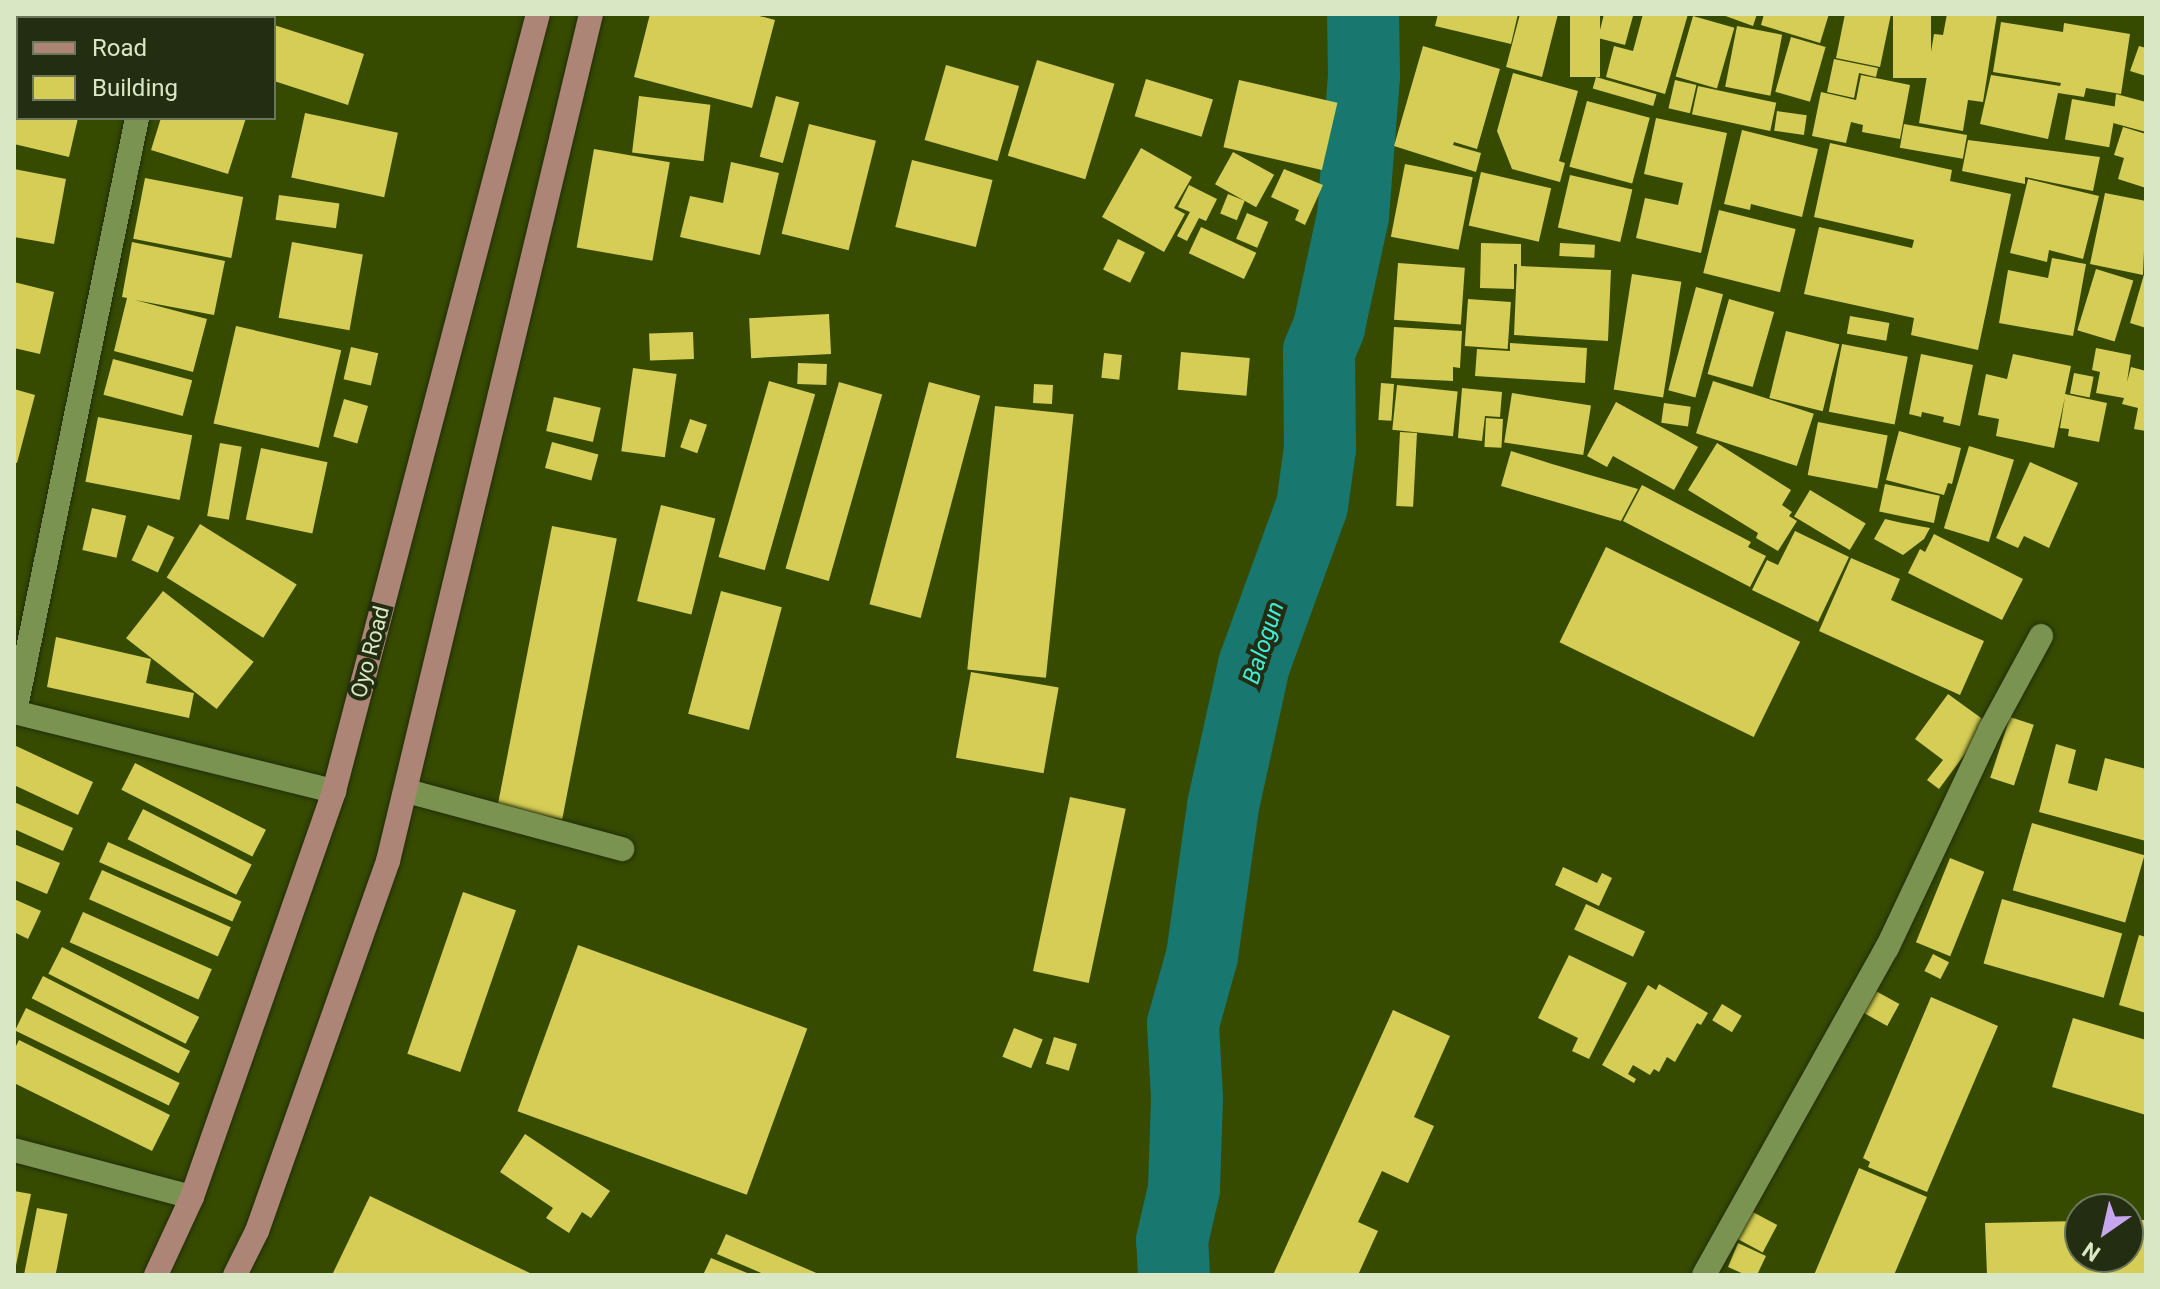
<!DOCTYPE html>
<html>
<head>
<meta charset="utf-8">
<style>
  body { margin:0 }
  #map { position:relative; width:2160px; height:1289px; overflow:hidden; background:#364b00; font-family:Roboto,sans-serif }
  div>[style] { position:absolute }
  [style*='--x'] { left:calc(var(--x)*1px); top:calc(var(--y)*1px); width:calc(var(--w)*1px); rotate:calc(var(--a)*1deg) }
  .river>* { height:72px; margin:-36px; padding:0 36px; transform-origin:36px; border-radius:36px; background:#18776e }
  .building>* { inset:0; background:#d5cd55; transform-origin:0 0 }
  .roads { filter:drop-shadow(0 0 2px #222e0a) drop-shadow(0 0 2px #222e0a) }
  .minor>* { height:24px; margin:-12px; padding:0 12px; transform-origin:12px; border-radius:12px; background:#7b9350 }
  .major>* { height:24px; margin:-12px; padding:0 12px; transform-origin:12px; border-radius:12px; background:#ad8576 }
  span { translate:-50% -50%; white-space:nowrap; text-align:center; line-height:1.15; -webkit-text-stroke:8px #232d11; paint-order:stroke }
  .street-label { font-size:22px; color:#d9e7c4 }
  .water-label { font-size:24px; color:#40ebda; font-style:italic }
  .frame { position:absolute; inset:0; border:16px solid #d9e7c4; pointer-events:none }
  .legend { position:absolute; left:16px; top:16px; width:260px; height:104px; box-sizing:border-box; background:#232d11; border:2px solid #6c7759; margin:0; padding:10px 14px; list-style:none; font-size:24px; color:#d9e7c4 }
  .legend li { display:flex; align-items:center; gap:16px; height:40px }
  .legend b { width:40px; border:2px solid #6c7759 }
  .north { position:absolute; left:2064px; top:1193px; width:80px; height:80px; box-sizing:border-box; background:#232d11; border:2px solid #6c7759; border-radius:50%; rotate:214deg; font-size:22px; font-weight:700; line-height:32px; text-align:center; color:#d9e7c4 }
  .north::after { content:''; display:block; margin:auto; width:28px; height:36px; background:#c8a6ef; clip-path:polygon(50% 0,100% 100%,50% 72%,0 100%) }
</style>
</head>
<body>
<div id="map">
  <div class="river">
    <i style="--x:1174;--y:1275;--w:34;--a:-93"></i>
    <i style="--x:1172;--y:1241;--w:53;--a:-77"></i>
    <i style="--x:1184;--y:1189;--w:91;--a:-88.1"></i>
    <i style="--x:1187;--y:1098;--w:74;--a:-93.1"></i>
    <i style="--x:1183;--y:1024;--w:71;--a:-74.4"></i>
    <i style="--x:1202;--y:956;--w:151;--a:-82"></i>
    <i style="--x:1223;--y:806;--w:144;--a:-77.6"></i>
    <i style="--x:1254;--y:665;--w:169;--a:-70"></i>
    <i style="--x:1312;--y:506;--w:59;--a:-82.1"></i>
    <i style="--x:1320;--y:448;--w:97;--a:-90.6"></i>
    <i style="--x:1319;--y:351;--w:26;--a:-67"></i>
    <i style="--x:1329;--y:327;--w:114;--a:-77.8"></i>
    <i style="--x:1353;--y:216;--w:140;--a:-85.5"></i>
    <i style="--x:1364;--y:76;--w:62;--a:-90.9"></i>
  </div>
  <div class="building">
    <i style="left:66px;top:14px;width:40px;height:4px"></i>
    <i style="clip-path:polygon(195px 14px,242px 14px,252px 17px,193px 18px)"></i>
    <i style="clip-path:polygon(650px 14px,752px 14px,775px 20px,752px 108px,634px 77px)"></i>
    <i style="clip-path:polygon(1438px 14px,1518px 14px,1511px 44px,1435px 26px)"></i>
    <i style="clip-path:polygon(1520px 14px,1558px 14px,1542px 77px,1506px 67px)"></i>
    <i style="left:1570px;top:14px;width:30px;height:63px"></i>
    <i style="clip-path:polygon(1604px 14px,1633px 16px,1625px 45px,1598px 38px)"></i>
    <i style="clip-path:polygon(1643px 14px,1688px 14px,1665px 94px,1606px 77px,1614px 46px,1633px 51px)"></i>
    <i style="clip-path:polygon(1720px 14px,1757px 14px,1753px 26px)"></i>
    <i style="clip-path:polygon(1764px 14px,1829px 14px,1820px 43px,1761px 25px)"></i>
    <i style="clip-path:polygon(1845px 14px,1891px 14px,1880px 67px,1836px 58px)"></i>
    <i style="left:1893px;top:14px;width:38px;height:64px"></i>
    <i style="clip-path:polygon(1947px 14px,1997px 14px,1983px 102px,1968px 100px,1963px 131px,1919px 123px,1934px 34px,1943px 35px)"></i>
    <i style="left:1693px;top:16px;width:43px;height:63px;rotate:16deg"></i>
    <i style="clip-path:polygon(2001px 22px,2063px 32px,2064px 23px,2130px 34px,2121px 94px,2086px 88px,2084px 97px,2058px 93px,2048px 139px,1980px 124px,1991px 75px,2060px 86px,2061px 83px,1993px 72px)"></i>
    <i style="clip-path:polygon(274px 25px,364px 54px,348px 105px,274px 81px)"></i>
    <i style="left:1737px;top:26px;width:46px;height:62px;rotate:11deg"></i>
    <i style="left:1791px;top:37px;width:36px;height:57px;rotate:16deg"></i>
    <i style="clip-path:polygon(1423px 46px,1500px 69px,1477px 149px,1454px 142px,1453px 145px,1481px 153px,1476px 172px,1394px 146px)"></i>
    <i style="clip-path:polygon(2139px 46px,2146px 48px,2146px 76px,2130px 71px)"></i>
    <i style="clip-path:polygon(1834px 59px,1878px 68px,1876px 77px,1859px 73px,1854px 98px,1827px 92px)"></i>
    <i style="left:1037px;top:60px;width:81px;height:100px;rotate:17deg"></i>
    <i style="left:946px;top:65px;width:76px;height:78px;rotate:16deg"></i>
    <i style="clip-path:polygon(14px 70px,18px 71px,18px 118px,78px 118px,69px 157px,14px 144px)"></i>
    <i style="clip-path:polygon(1513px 73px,1578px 91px,1559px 161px,1565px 163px,1560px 182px,1512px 169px,1497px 131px)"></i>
    <i style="clip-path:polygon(1861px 75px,1910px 85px,1900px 139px,1862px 132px,1863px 125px,1851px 122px,1846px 143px,1812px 136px,1821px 92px,1856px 100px)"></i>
    <i style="left:1596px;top:77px;width:63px;height:12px;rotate:16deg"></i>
    <i style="left:1146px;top:79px;width:70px;height:39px;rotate:17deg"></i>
    <i style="left:1239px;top:80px;width:101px;height:69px;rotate:13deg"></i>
    <i style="left:1675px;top:80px;width:22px;height:29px;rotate:13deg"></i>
    <i style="left:1698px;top:86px;width:80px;height:29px;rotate:12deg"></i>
    <i style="clip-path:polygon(2116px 94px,2146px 102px,2146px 132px,2113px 123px)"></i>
    <i style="left:639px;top:96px;width:72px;height:57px;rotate:7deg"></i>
    <i style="left:776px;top:96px;width:24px;height:63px;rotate:15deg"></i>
    <i style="left:2072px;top:99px;width:45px;height:41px;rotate:10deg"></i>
    <i style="left:1587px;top:101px;width:65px;height:68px;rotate:15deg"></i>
    <i style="left:1777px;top:111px;width:30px;height:20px;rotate:8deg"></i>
    <i style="left:305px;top:113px;width:95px;height:66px;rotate:12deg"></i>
    <i style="clip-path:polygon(161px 118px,246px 118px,228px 174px,151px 150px)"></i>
    <i style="clip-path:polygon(1656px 118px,1727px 133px,1701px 253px,1636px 238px,1645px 198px,1678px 205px,1683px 183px,1644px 174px)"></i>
    <i style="left:809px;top:124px;width:69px;height:113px;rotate:14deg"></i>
    <i style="left:1904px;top:124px;width:64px;height:24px;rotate:10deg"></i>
    <i style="clip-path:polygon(2123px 127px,2146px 134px,2146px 188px,2118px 179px,2124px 158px,2114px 155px)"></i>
    <i style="clip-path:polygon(1742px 130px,1818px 149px,1802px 217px,1751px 204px,1750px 210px,1724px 204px)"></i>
    <i style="clip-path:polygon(1968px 140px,2100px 157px,2093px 191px,2025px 177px,2025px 184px,1962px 171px)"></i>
    <i style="clip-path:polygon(1830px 143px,1952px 170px,1950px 181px,2011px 194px,1978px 350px,1911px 335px,1914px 318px,1804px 294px,1819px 227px,1912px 248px,1914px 240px,1814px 217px)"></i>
    <i style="clip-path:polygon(1141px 148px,1192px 177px,1174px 208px,1185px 214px,1164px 252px,1102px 217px)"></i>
    <i style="left:594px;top:149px;width:77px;height:100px;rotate:10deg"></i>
    <i style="left:1233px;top:152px;width:47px;height:37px;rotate:29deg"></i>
    <i style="left:912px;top:160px;width:83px;height:69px;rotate:14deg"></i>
    <i style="clip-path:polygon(731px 162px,779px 173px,760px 255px,680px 237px,690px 196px,723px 203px)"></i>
    <i style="left:1405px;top:164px;width:69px;height:74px;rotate:11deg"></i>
    <i style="clip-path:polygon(14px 169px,66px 179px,54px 244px,14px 237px)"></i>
    <i style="clip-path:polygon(1284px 169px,1323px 185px,1305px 225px,1295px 220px,1299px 210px,1271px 197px)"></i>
    <i style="left:1481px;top:172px;width:72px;height:55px;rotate:13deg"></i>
    <i style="left:1570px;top:175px;width:64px;height:54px;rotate:13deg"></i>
    <i style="left:145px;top:178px;width:100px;height:62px;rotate:11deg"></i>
    <i style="clip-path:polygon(2028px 179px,2099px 196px,2083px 259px,2049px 250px,2047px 262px,2010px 253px)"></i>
    <i style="clip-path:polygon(1189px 185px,1217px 199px,1206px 221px,1199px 218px,1187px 241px,1177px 236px,1190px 212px,1178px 207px)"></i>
    <i style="clip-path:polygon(2105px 193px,2146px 201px,2143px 275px,2090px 264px)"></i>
    <i style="left:1228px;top:194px;width:18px;height:21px;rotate:22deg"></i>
    <i style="left:279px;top:195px;width:61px;height:25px;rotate:8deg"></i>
    <i style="left:1719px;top:210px;width:79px;height:65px;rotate:14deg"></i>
    <i style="left:1247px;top:213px;width:23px;height:28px;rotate:23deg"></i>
    <i style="left:1201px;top:227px;width:61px;height:29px;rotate:25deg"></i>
    <i style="left:1118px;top:239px;width:30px;height:34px;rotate:26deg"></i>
    <i style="clip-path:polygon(132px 242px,225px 261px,214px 315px,135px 300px,207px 319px,193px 372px,114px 351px,127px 298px,122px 297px)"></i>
    <i style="left:292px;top:242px;width:72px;height:77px;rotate:10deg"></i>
    <i style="clip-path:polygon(1481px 243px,1521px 244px,1521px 266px,1611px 270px,1608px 341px,1514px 335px,1517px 264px,1514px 264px,1514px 289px,1480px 288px)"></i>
    <i style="left:1560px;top:243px;width:35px;height:13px;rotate:3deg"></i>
    <i style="clip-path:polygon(2052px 258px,2086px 264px,2073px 336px,1999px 323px,2008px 270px,2048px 278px)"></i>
    <i style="left:1398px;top:263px;width:67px;height:57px;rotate:4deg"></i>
    <i style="left:2096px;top:269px;width:39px;height:64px;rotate:17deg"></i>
    <i style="clip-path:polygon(2145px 271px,2146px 271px,2146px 328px,2130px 323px)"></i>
    <i style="left:1632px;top:274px;width:50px;height:117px;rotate:9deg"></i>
    <i style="clip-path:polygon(14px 282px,54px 292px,40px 354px,14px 348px)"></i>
    <i style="left:1696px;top:287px;width:28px;height:107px;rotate:15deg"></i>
    <i style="left:1468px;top:299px;width:43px;height:47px;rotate:4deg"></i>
    <i style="left:1729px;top:299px;width:47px;height:78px;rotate:16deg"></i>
    <i style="left:829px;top:314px;width:40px;height:80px;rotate:87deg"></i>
    <i style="left:1850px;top:316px;width:40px;height:18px;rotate:10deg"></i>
    <i style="left:236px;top:326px;width:108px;height:100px;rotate:13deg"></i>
    <i style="clip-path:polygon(1394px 327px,1462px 331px,1460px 368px,1453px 367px,1453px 381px,1391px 378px)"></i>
    <i style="left:1786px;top:331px;width:55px;height:69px;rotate:14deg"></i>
    <i style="left:693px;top:332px;width:27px;height:44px;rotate:88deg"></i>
    <i style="clip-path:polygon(1510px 343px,1587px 348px,1585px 383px,1475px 376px,1477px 349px,1510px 351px)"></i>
    <i style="left:1842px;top:344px;width:67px;height:69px;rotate:11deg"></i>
    <i style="left:351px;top:347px;width:28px;height:33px;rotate:13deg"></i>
    <i style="clip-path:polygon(2096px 348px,2131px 355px,2127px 382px,2131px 367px,2146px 371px,2146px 431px,2134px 429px,2138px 408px,2122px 404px,2124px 398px,2096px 393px,2100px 372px,2092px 370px)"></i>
    <i style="left:1181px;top:352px;width:69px;height:38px;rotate:5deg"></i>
    <i style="left:1104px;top:353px;width:18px;height:25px;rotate:6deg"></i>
    <i style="clip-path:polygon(1921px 354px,1973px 365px,1960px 426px,1943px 422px,1944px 417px,1922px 412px,1921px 417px,1909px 414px)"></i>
    <i style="clip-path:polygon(2013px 354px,2071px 366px,2065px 394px,2107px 403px,2099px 442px,2068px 436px,2069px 429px,2060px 428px,2065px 397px,2054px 448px,1996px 436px,1999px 419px,1978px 415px,1986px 374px,2007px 379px)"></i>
    <i style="left:113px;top:359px;width:82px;height:37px;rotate:15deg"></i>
    <i style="left:798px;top:363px;width:29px;height:21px;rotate:2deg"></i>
    <i style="left:633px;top:368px;width:44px;height:84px;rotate:8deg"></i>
    <i style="left:2074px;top:373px;width:20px;height:21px;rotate:11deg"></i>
    <i style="left:769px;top:381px;width:48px;height:183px;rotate:16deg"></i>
    <i style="left:1713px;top:381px;width:106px;height:55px;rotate:18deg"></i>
    <i style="left:839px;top:382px;width:45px;height:194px;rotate:16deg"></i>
    <i style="left:929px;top:382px;width:53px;height:230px;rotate:15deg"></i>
    <i style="left:1381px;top:383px;width:13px;height:37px;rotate:4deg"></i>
    <i style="left:1034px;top:384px;width:19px;height:19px;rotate:3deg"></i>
    <i style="left:1397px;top:385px;width:61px;height:45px;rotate:6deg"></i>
    <i style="clip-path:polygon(1462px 388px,1502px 392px,1500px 417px,1485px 416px,1482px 441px,1458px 438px)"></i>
    <i style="clip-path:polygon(14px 389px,35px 395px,17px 463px,14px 462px)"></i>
    <i style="left:1512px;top:393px;width:80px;height:50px;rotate:9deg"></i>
    <i style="left:554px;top:397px;width:48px;height:35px;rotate:13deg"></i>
    <i style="left:344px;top:399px;width:25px;height:39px;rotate:16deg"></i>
    <i style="clip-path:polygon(1616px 402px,1698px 447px,1674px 490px,1613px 456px,1607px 467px,1587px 456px)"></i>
    <i style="left:1664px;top:403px;width:27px;height:20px;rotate:8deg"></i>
    <i style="left:995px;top:406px;width:79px;height:265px;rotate:6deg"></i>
    <i style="left:98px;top:417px;width:96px;height:66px;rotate:11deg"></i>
    <i style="left:1486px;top:418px;width:17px;height:29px;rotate:3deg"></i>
    <i style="left:690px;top:419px;width:18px;height:30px;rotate:19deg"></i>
    <i style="left:1818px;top:422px;width:71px;height:54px;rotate:11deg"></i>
    <i style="clip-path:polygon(1899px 431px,1961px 448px,1952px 484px,1948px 483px,1944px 495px,1886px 480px)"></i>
    <i style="left:1400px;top:432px;width:17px;height:74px;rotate:3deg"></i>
    <i style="left:552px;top:442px;width:48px;height:27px;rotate:15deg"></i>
    <i style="left:220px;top:443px;width:22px;height:74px;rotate:10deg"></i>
    <i style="clip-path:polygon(1717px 443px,1791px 490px,1782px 505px,1792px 512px,1789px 516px,1797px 521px,1778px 551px,1756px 538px,1758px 533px,1688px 490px)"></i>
    <i style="left:1969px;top:446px;width:47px;height:86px;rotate:17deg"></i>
    <i style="left:261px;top:448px;width:68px;height:73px;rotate:12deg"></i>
    <i style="clip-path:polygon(1511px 451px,1552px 464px,1638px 489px,1621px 521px,1501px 486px)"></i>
    <i style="clip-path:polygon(2030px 462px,2078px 483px,2049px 548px,2024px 536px,2018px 548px,1996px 538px)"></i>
    <i style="left:1885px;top:484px;width:56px;height:28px;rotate:12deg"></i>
    <i style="clip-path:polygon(1642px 485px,1751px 542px,1748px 547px,1766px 556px,1750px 587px,1623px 521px)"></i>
    <i style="left:1810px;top:490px;width:65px;height:31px;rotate:31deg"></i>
    <i style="left:661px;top:505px;width:56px;height:99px;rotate:14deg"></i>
    <i style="left:92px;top:508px;width:35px;height:43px;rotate:13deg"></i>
    <i style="clip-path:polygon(1885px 519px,1902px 523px,1930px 528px,1924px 539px,1903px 555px,1874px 539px)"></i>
    <i style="left:200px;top:524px;width:114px;height:63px;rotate:32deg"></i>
    <i style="left:148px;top:525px;width:29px;height:39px;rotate:25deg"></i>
    <i style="left:552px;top:526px;width:66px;height:286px;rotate:11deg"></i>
    <i style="clip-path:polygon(1795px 531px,1849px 557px,1818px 622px,1752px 590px,1767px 560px,1778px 565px)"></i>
    <i style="clip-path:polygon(1934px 534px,2023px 579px,2002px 620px,1908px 573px,1920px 549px,1925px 552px)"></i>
    <i style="left:1606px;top:547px;width:216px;height:106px;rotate:26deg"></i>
    <i style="clip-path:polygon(1851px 558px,1900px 579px,1891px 600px,1984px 641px,1960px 695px,1819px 631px)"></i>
    <i style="left:163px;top:591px;width:115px;height:60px;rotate:38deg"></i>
    <i style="left:721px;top:591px;width:63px;height:127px;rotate:15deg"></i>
    <i style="clip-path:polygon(56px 637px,151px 659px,146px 683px,194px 693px,189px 718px,47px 687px)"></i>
    <i style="left:971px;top:672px;width:89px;height:87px;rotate:10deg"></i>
    <i style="clip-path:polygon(1948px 694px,1988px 723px,1939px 789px,1927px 780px,1943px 760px,1915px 739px)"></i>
    <i style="left:2010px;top:717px;width:25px;height:64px;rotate:18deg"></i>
    <i style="clip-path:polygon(2056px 744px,2076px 750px,2068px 783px,2097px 791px,2105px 758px,2146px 769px,2146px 841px,2039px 812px)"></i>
    <i style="clip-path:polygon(14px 745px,93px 782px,78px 815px,14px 785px)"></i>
    <i style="left:135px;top:763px;width:147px;height:30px;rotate:27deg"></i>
    <i style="left:1070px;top:797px;width:57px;height:178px;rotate:12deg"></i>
    <i style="clip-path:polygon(14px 802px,73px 828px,63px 851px,14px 829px)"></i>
    <i style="left:143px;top:809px;width:122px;height:34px;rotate:27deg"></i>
    <i style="left:2032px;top:823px;width:117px;height:70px;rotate:16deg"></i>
    <i style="left:108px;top:842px;width:146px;height:22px;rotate:24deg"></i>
    <i style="clip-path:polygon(14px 844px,60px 863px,47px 894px,14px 880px)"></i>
    <i style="left:1950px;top:858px;width:37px;height:91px;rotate:22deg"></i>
    <i style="clip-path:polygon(1563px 867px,1597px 883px,1602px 873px,1612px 878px,1599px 906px,1555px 885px)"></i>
    <i style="left:102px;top:870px;width:141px;height:32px;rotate:24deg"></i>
    <i style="left:463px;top:892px;width:56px;height:171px;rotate:19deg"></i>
    <i style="clip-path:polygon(14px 899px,41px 911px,28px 939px,14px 932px)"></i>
    <i style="left:2002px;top:899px;width:125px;height:67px;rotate:16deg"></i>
    <i style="left:1586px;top:904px;width:65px;height:28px;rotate:25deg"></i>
    <i style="left:83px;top:912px;width:141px;height:33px;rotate:24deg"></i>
    <i style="clip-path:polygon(2139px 935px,2146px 937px,2146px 1013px,2119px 1005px)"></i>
    <i style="left:578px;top:945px;width:244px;height:177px;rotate:20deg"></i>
    <i style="left:62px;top:947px;width:154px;height:30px;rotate:27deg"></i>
    <i style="left:1933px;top:954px;width:18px;height:19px;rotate:27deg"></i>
    <i style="clip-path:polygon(1569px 955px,1627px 983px,1589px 1059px,1572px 1051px,1578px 1038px,1538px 1018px)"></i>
    <i style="left:43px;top:976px;width:165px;height:25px;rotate:27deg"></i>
    <i style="clip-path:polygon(1659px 984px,1708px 1013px,1701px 1025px,1697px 1023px,1675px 1062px,1667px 1057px,1659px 1072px,1654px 1069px,1650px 1075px,1633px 1065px,1628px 1074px,1636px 1079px,1634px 1083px,1602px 1065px,1648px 985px,1656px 990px)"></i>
    <i style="left:1874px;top:990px;width:29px;height:25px;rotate:29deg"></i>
    <i style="clip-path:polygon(1931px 997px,1998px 1026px,1927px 1192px,1868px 1167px,1870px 1162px,1863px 1158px)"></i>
    <i style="left:1722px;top:1004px;width:23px;height:19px;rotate:31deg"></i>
    <i style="left:26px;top:1008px;width:171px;height:25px;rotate:26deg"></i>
    <i style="clip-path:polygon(1393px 1010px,1450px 1036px,1414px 1117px,1434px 1126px,1408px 1183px,1382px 1171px,1358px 1222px,1378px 1231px,1358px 1275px,1273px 1275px)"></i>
    <i style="clip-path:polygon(2073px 1018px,2146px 1040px,2146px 1115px,2052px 1087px)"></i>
    <i style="left:1014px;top:1028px;width:31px;height:31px;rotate:22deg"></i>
    <i style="left:1054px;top:1037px;width:24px;height:28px;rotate:17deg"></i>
    <i style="clip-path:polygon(19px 1040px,170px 1115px,152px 1151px,14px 1083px,14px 1050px)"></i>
    <i style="clip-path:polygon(525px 1134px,610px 1191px,591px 1218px,582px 1212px,569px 1233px,546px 1218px,553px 1208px,500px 1172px)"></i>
    <i style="clip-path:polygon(1859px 1168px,1927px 1197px,1894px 1275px,1814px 1275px)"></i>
    <i style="clip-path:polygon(14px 1191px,31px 1194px,15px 1270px,14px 1270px)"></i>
    <i style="clip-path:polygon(370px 1196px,534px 1275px,337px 1275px,333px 1273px)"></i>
    <i style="left:37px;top:1208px;width:31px;height:68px;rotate:11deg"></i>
    <i style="left:1749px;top:1210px;width:32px;height:31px;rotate:28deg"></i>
    <i style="clip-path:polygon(2128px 1220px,2146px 1220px,2146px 1275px,1987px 1275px,1985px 1223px,2080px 1221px,2080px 1257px,2128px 1257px)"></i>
    <i style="clip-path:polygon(726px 1234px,821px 1275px,766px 1275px,717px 1254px)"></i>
    <i style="clip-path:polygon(1738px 1243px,1766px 1256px,1757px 1275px,1746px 1275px,1728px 1267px)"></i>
    <i style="clip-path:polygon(711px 1258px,752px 1275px,703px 1275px)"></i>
  </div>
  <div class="roads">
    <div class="minor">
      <i style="--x:157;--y:18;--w:4;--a:-76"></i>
      <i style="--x:14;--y:712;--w:330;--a:13.9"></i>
      <i style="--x:15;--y:712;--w:606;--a:-78.39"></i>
      <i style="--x:407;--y:791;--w:223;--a:15.1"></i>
      <i style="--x:14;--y:1150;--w:184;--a:14.8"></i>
      <i style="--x:1704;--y:1275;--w:375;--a:-60.8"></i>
      <i style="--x:1887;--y:948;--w:241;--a:-64.7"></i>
      <i style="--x:1990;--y:730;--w:107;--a:-61.5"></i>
    </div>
    <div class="major">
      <i style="--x:156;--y:1275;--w:86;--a:-65.2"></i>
      <i style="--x:192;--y:1197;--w:430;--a:-70.7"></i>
      <i style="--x:334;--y:791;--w:803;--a:-75.29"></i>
      <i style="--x:235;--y:1275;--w:49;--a:-63.4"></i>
      <i style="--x:257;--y:1231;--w:393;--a:-70.5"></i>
      <i style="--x:388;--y:861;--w:871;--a:-76.52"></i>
    </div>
  </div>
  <div class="street-label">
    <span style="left:370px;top:652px;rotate:-75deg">Oyo Road</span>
  </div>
  <div class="water-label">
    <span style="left:1264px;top:643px;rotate:-72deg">Balogun</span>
  </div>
  <div class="frame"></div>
  <ul class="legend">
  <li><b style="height:10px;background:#ad8576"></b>Road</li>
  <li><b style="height:22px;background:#d5cd55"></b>Building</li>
  </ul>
  <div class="north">N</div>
</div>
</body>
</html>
